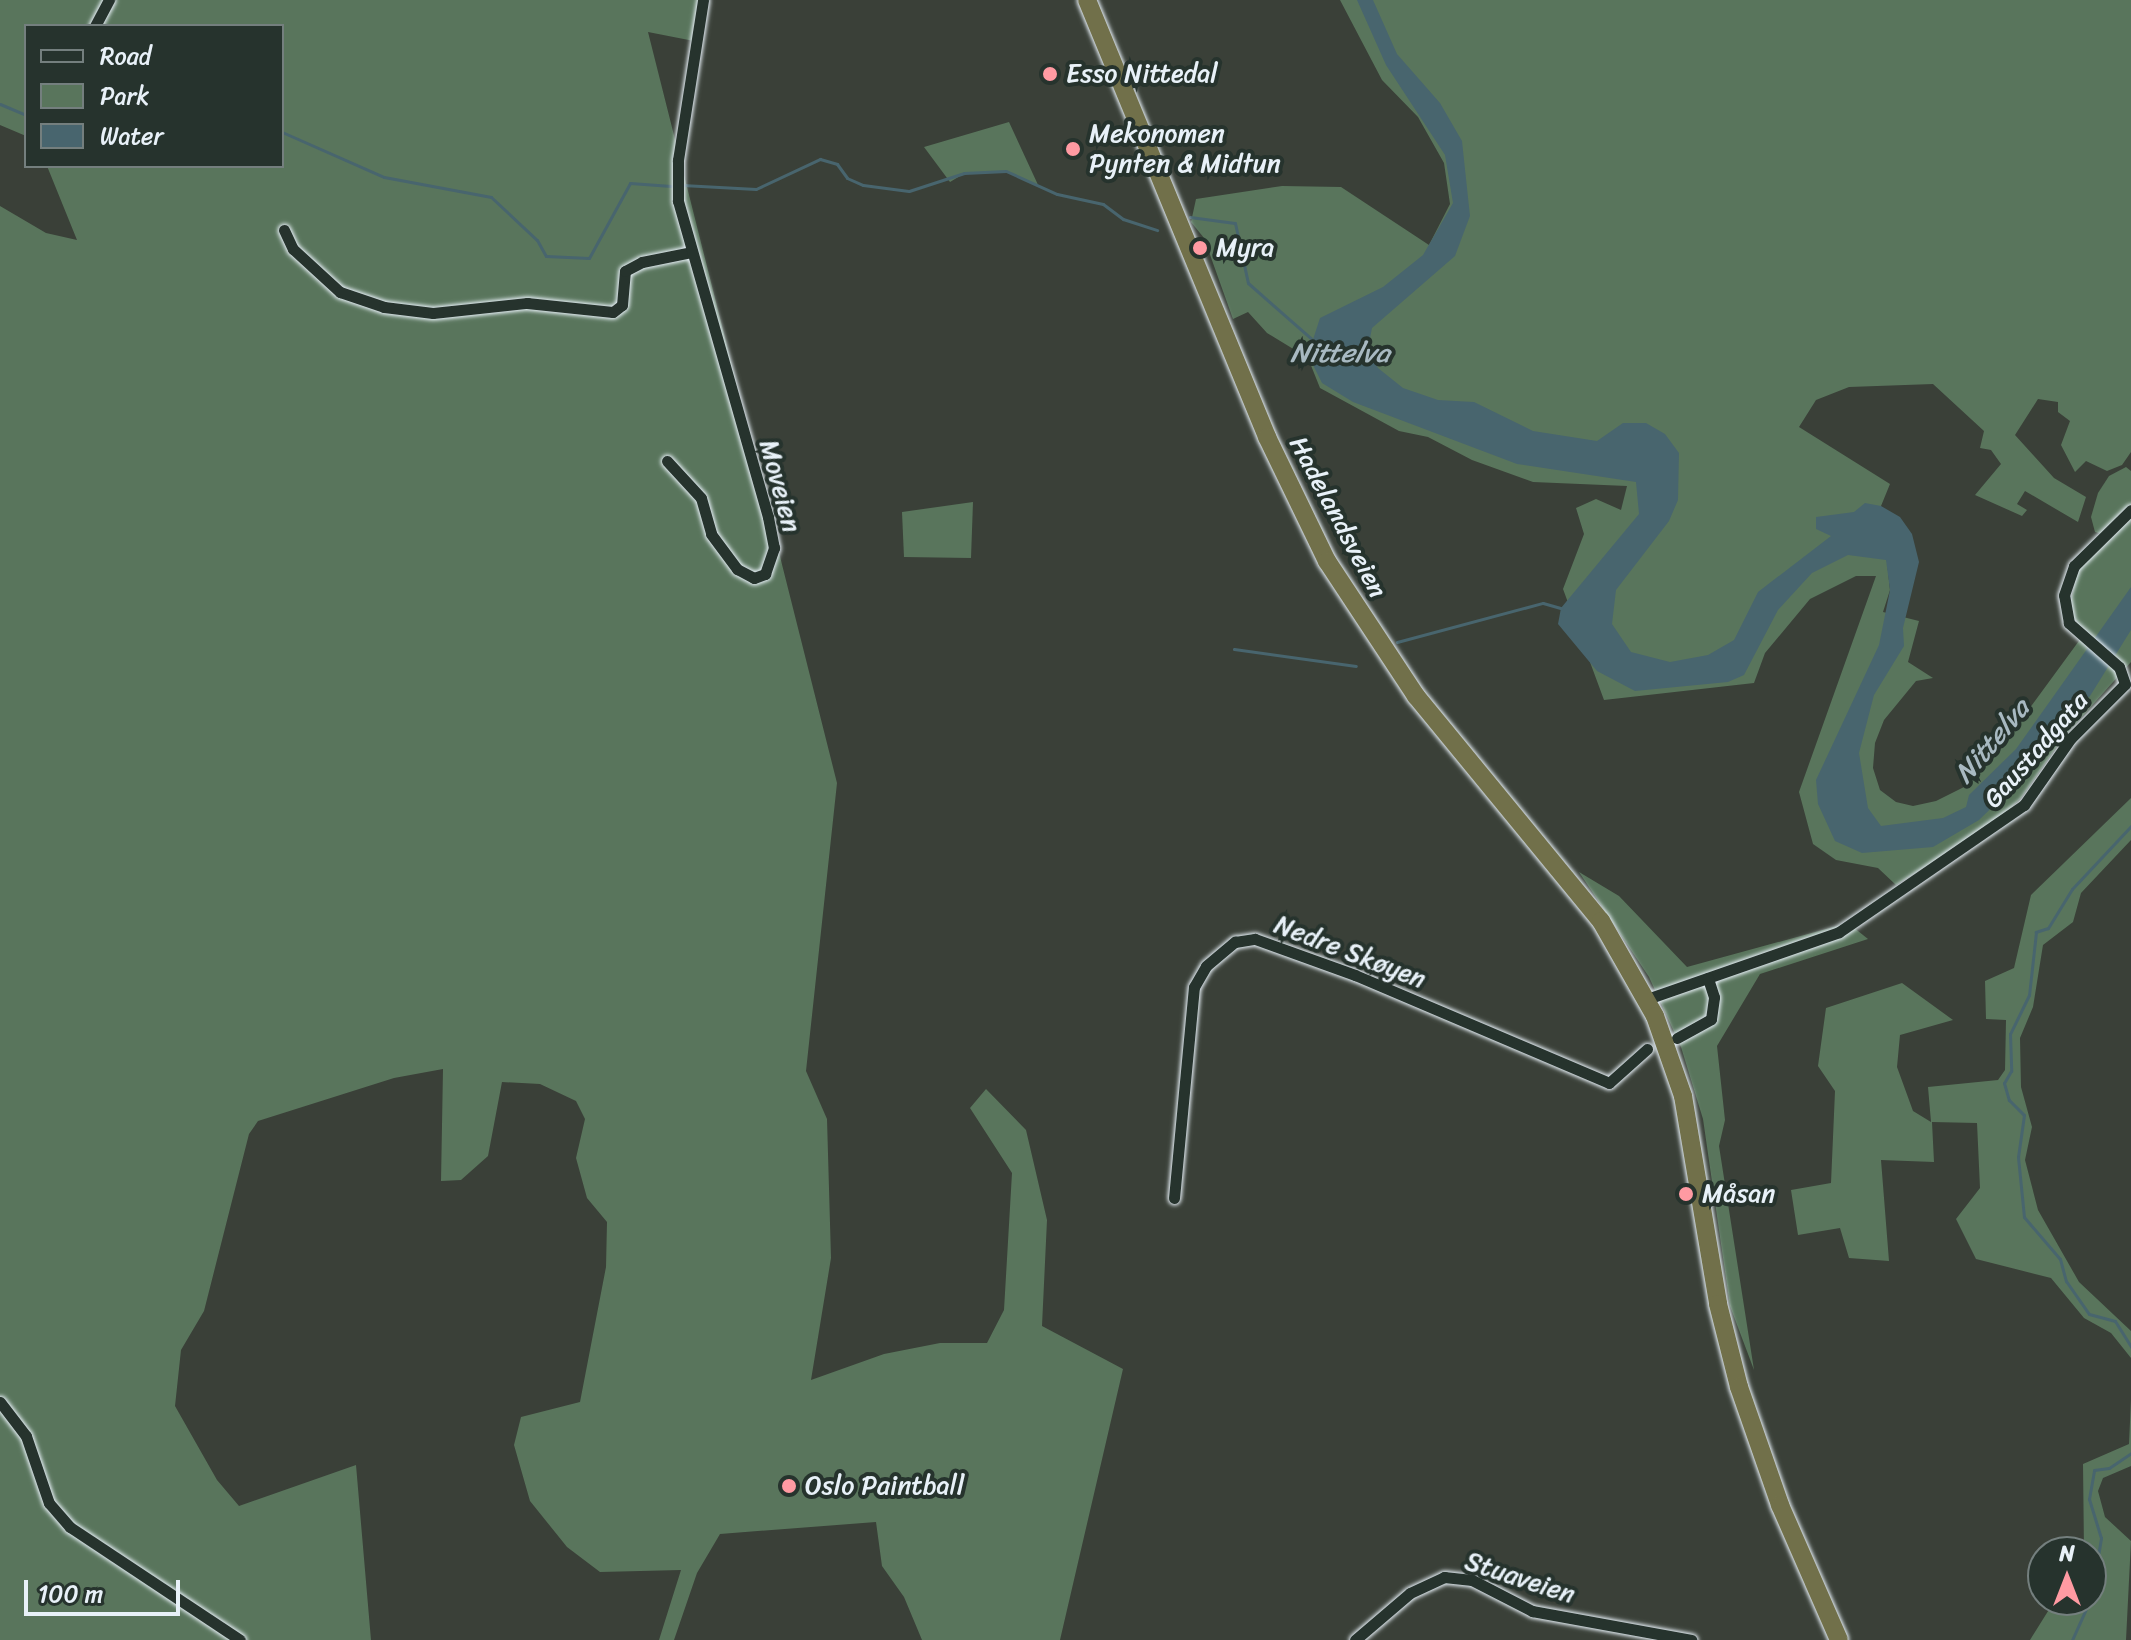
<!DOCTYPE html>
<html>
<head>
<meta charset="utf-8">
<style>
  body { margin:0 }
  #map { position:relative; width:2131px; height:1640px; overflow:hidden; background:#3a4038; font-family:Sriracha,sans-serif }
  div>[style] { position:absolute }
  [style*='--x'] { left:calc(var(--x)*1px); top:calc(var(--y)*1px); width:calc(var(--w)*1px); rotate:calc(var(--a)*1deg) }
  .green>* { inset:0; background:#59755c }
  .water>* { inset:0; background:#48656e }
  .stream>* { height:3px; margin:-1.5px; padding:0 1.5px; transform-origin:1.5px; border-radius:1.5px; background:#48656e }
  .roads { filter:drop-shadow(0 0 2px #e8f1f8) drop-shadow(0 0 2px #e8f1f8) }
  .minor>* { height:11px; margin:-5.5px; padding:0 5.5px; transform-origin:5.5px; border-radius:5.5px; background:#26332d }
  .trunk>* { height:18px; margin:-9px; padding:0 9px; transform-origin:9px; border-radius:9px; background:#71704a }
  .dots>* { width:22px; height:22px; translate:-50% -50%; box-sizing:border-box; border:4px solid #26332d; border-radius:50% }
  span { translate:-50% -50%; white-space:nowrap; text-align:center; line-height:1.15; -webkit-text-stroke:8px #26332d; paint-order:stroke }
  .poi-label { font-size:26px; color:#e8f1f8 }
  .left { translate:0 -50%; text-align:left }
  .street-label { font-size:26px; color:#e8f1f8 }
  .water-label { font-size:28px; color:#a8b9c1; font-style:italic }
  .legend { position:absolute; left:24px; top:24px; width:260px; height:144px; box-sizing:border-box; background:#26332d; border:2px solid #747f7e; margin:0; padding:10px 14px; list-style:none; font-size:24px; color:#e8f1f8 }
  .legend li { display:flex; align-items:center; gap:16px; height:40px }
  .legend b { width:40px; border:2px solid #747f7e }
  .north { position:absolute; left:2027px; top:1536px; width:80px; height:80px; box-sizing:border-box; background:#26332d; border:2px solid #747f7e; border-radius:50%; rotate:0deg; font-size:22px; font-weight:700; line-height:32px; text-align:center; color:#e8f1f8 }
  .north::after { content:''; display:block; margin:auto; width:28px; height:36px; background:#ff9aa2; clip-path:polygon(50% 0,100% 100%,50% 72%,0 100%) }
  .scale { position:absolute; left:24px; top:1580px; width:156px; height:36px; box-sizing:border-box; border:4px solid #e8f1f8; border-top:0; padding-left:10px; font-size:24px; line-height:28px; white-space:nowrap; color:#e8f1f8; -webkit-text-stroke:6px #26332d; paint-order:stroke }
</style>
</head>
<body>
<div id="map">
  <div class="green">
    <i style="clip-path:polygon(0 0,704px 0,699px 42px,648px 32px,837px 783px,806px 1071px,827px 1119px,831px 1258px,811px 1380px,884px 1354px,940px 1343px,987px 1343px,1004px 1310px,1012px 1173px,970px 1108px,986px 1089px,1026px 1130px,1047px 1220px,1042px 1326px,1123px 1369px,1060px 1640px,922px 1640px,904px 1597px,882px 1566px,876px 1522px,720px 1534px,697px 1573px,674px 1640px,659px 1640px,681px 1570px,600px 1572px,567px 1547px,530px 1501px,514px 1445px,521px 1417px,580px 1402px,606px 1267px,607px 1222px,587px 1198px,576px 1158px,585px 1119px,576px 1101px,540px 1084px,502px 1082px,488px 1156px,461px 1180px,441px 1181px,443px 1069px,394px 1078px,258px 1121px,249px 1134px,204px 1311px,181px 1350px,175px 1406px,217px 1480px,239px 1506px,356px 1465px,371px 1640px,0 1640px,0 206px,46px 233px,77px 240px,47px 166px,282px 166px,282px 26px,26px 26px,26px 136px,0 125px)"></i>
    <i style="clip-path:polygon(1340px 0,2131px 0,2131px 452px,2122px 465px,2107px 471px,2086px 461px,2075px 472px,2061px 445px,2070px 421px,2058px 412px,2058px 402px,2038px 399px,2015px 435px,2054px 478px,2086px 497px,2078px 522px,2025px 491px,2017px 504px,2027px 510px,2022px 516px,1975px 495px,2001px 464px,1991px 450px,1980px 448px,1984px 431px,1933px 384px,1849px 387px,1816px 400px,1799px 427px,1890px 484px,1881px 506px,1890px 590px,1883px 612px,1919px 621px,1908px 662px,1933px 678px,1916px 681px,1884px 720px,1875px 743px,1873px 768px,1880px 790px,1896px 802px,1913px 806px,1936px 801px,1964px 787px,1994px 757px,2084px 634px,2069px 609px,2078px 569px,2131px 518px,2131px 662px,2062px 739px,2021px 798px,1992px 825px,1896px 885px,1878px 868px,1836px 860px,1813px 844px,1799px 792px,1876px 576px,1856px 576px,1810px 599px,1765px 653px,1754px 683px,1604px 700px,1563px 589px,1584px 534px,1576px 508px,1596px 499px,1621px 510px,1627px 486px,1533px 482px,1472px 460px,1428px 437px,1399px 431px,1320px 388px,1308px 358px,1267px 333px,1248px 312px,1233px 319px,1204px 238px,1191px 222px,1196px 199px,1282px 186px,1341px 187px,1429px 245px,1450px 204px,1444px 163px,1418px 117px,1382px 80px)"></i>
    <i style="clip-path:polygon(1009px 122px,1039px 187px,1006px 171px,965px 173px,950px 182px,924px 147px)"></i>
    <i style="clip-path:polygon(2126px 467px,2131px 471px,2131px 505px,2102px 534px,2095px 532px,2091px 517px,2098px 493px,2109px 476px)"></i>
    <i style="clip-path:polygon(973px 502px,971px 558px,904px 557px,902px 512px)"></i>
    <i style="clip-path:polygon(2131px 798px,2131px 840px,2081px 893px,2073px 922px,2043px 945px,2033px 1007px,2020px 1038px,2021px 1087px,2032px 1127px,2025px 1160px,2038px 1210px,2079px 1282px,2131px 1331px,2131px 1358px,2111px 1333px,2084px 1318px,2051px 1278px,1976px 1259px,1956px 1219px,1980px 1188px,1977px 1123px,1932px 1122px,1934px 1162px,1881px 1160px,1889px 1261px,1849px 1258px,1840px 1228px,1798px 1235px,1791px 1190px,1831px 1183px,1835px 1091px,1818px 1066px,1826px 1008px,1902px 983px,1953px 1020px,1900px 1035px,1897px 1067px,1913px 1111px,1931px 1122px,1928px 1087px,1998px 1080px,2005px 1070px,2006px 1020px,1986px 1019px,1985px 981px,2014px 968px,2031px 895px)"></i>
    <i style="clip-path:polygon(1579px 872px,1619px 896px,1687px 967px,1848px 923px,1868px 939px,1760px 974px,1717px 1046px,1725px 1120px,1719px 1146px,1754px 1370px,1730px 1306px,1703px 1119px,1681px 1047px,1649px 977px)"></i>
    <i style="clip-path:polygon(2131px 1399px,2131px 1466px,2103px 1478px,2098px 1491px,2105px 1517px,2131px 1541px,2126px 1640px,2030px 1640px,2055px 1600px,2091px 1600px,2091px 1552px,2084px 1552px,2083px 1464px,2129px 1444px)"></i>
  </div>
  <div class="water">
    <i style="clip-path:polygon(1357px 0,1373px 0,1397px 54px,1440px 103px,1462px 141px,1470px 216px,1455px 256px,1372px 328px,1368px 348px,1378px 368px,1403px 388px,1438px 400px,1474px 402px,1533px 431px,1597px 441px,1623px 423px,1646px 423px,1665px 434px,1679px 453px,1678px 500px,1669px 521px,1616px 590px,1612px 624px,1631px 652px,1670px 662px,1708px 655px,1734px 640px,1758px 592px,1831px 536px,1816px 529px,1816px 517px,1854px 512px,1865px 503px,1881px 506px,1900px 517px,1912px 534px,1919px 562px,1903px 628px,1904px 646px,1874px 695px,1859px 753px,1868px 808px,1881px 826px,1943px 818px,1966px 807px,1969px 795px,2016px 749px,2131px 587px,2131px 630px,2090px 696px,2058px 725px,2016px 784px,1979px 820px,1933px 847px,1862px 853px,1835px 841px,1818px 804px,1816px 780px,1879px 645px,1890px 590px,1886px 560px,1848px 555px,1812px 573px,1778px 610px,1744px 675px,1728px 682px,1635px 691px,1597px 671px,1558px 624px,1561px 608px,1639px 514px,1636px 482px,1517px 464px,1353px 402px,1322px 383px,1308px 355px,1320px 318px,1383px 287px,1423px 255px,1453px 203px,1445px 155px,1386px 65px)"></i>
  </div>
  <div class="stream">
    <i style="--x:0;--y:104;--w:28;--a:23"></i>
    <i style="--x:282;--y:132;--w:111;--a:23.8"></i>
    <i style="--x:384;--y:177;--w:109;--a:10.6"></i>
    <i style="--x:491;--y:197;--w:63;--a:43.1"></i>
    <i style="--x:537;--y:240;--w:18;--a:61"></i>
    <i style="--x:546;--y:256;--w:43;--a:2.7"></i>
    <i style="--x:589;--y:258;--w:85;--a:-61.3"></i>
    <i style="--x:630;--y:183;--w:41;--a:4.2"></i>
    <i style="--x:682;--y:185;--w:74;--a:3.1"></i>
    <i style="--x:756;--y:189;--w:71;--a:-25.1"></i>
    <i style="--x:820;--y:159;--w:18;--a:16"></i>
    <i style="--x:837;--y:164;--w:17;--a:54"></i>
    <i style="--x:847;--y:178;--w:17;--a:24"></i>
    <i style="--x:863;--y:185;--w:46;--a:7.4"></i>
    <i style="--x:909;--y:191;--w:58;--a:-18.1"></i>
    <i style="--x:964;--y:173;--w:42;--a:-2.7"></i>
    <i style="--x:1006;--y:171;--w:56;--a:24.3"></i>
    <i style="--x:1057;--y:194;--w:47;--a:12.3"></i>
    <i style="--x:1103;--y:204;--w:25;--a:37"></i>
    <i style="--x:1123;--y:219;--w:36;--a:18"></i>
    <i style="--x:1190;--y:217;--w:45;--a:7.6"></i>
    <i style="--x:1235;--y:223;--w:61;--a:77.8"></i>
    <i style="--x:1248;--y:283;--w:88;--a:41.3"></i>
    <i style="--x:1397;--y:642;--w:151;--a:-15"></i>
    <i style="--x:1543;--y:603;--w:19;--a:16"></i>
    <i style="--x:1234;--y:649;--w:123;--a:7.9"></i>
    <i style="--x:2131;--y:826;--w:86;--a:133.1"></i>
    <i style="--x:2072;--y:889;--w:46;--a:121.6"></i>
    <i style="--x:2048;--y:928;--w:13;--a:162"></i>
    <i style="--x:2036;--y:932;--w:63;--a:96.3"></i>
    <i style="--x:2029;--y:995;--w:43;--a:116"></i>
    <i style="--x:2010;--y:1034;--w:37;--a:88"></i>
    <i style="--x:2011;--y:1071;--w:14;--a:120"></i>
    <i style="--x:2004;--y:1083;--w:18;--a:74"></i>
    <i style="--x:2009;--y:1100;--w:21;--a:45"></i>
    <i style="--x:2024;--y:1115;--w:42;--a:98.1"></i>
    <i style="--x:2018;--y:1157;--w:60;--a:84.3"></i>
    <i style="--x:2024;--y:1217;--w:55;--a:49.4"></i>
    <i style="--x:2060;--y:1259;--w:23;--a:75"></i>
    <i style="--x:2066;--y:1281;--w:40;--a:55.1"></i>
    <i style="--x:2089;--y:1314;--w:27;--a:15"></i>
    <i style="--x:2115;--y:1321;--w:31;--a:58"></i>
    <i style="--x:2091;--y:1598;--w:61;--a:-80.5"></i>
    <i style="--x:2101;--y:1538;--w:41;--a:-107.1"></i>
    <i style="--x:2089;--y:1499;--w:29;--a:-80"></i>
    <i style="--x:2094;--y:1470;--w:15;--a:-8"></i>
    <i style="--x:2109;--y:1468;--w:27;--a:-34"></i>
    <i style="--x:2072;--y:1640;--w:44;--a:-65.8"></i>
  </div>
  <div class="roads">
    <div class="minor">
      <i style="--x:95;--y:26;--w:30;--a:-62"></i>
      <i style="--x:284;--y:230;--w:21;--a:65"></i>
      <i style="--x:293;--y:249;--w:64;--a:42.5"></i>
      <i style="--x:340;--y:292;--w:46;--a:18.8"></i>
      <i style="--x:384;--y:307;--w:49;--a:7"></i>
      <i style="--x:433;--y:313;--w:95;--a:-6.1"></i>
      <i style="--x:527;--y:303;--w:86;--a:6"></i>
      <i style="--x:613;--y:312;--w:11;--a:-38"></i>
      <i style="--x:622;--y:305;--w:34;--a:-85"></i>
      <i style="--x:625;--y:271;--w:19;--a:-28"></i>
      <i style="--x:642;--y:262;--w:50;--a:-11.5"></i>
      <i style="--x:667;--y:461;--w:50;--a:47.4"></i>
      <i style="--x:701;--y:498;--w:37;--a:74"></i>
      <i style="--x:711;--y:534;--w:44;--a:53.4"></i>
      <i style="--x:737;--y:569;--w:19;--a:28"></i>
      <i style="--x:754;--y:578;--w:12;--a:-20"></i>
      <i style="--x:765;--y:574;--w:28;--a:-71"></i>
      <i style="--x:774;--y:548;--w:32;--a:-101"></i>
      <i style="--x:768;--y:517;--w:329;--a:-105.9"></i>
      <i style="--x:678;--y:201;--w:41;--a:-90"></i>
      <i style="--x:678;--y:160;--w:162;--a:-81.1"></i>
      <i style="--x:1647;--y:999;--w:203;--a:-19.2"></i>
      <i style="--x:1839;--y:932;--w:224;--a:-34.5"></i>
      <i style="--x:2024;--y:805;--w:82;--a:-55"></i>
      <i style="--x:2071;--y:738;--w:76;--a:-45"></i>
      <i style="--x:2125;--y:684;--w:18;--a:-109"></i>
      <i style="--x:2119;--y:667;--w:67;--a:-138.7"></i>
      <i style="--x:2069;--y:623;--w:28;--a:-100"></i>
      <i style="--x:2064;--y:595;--w:31;--a:-71"></i>
      <i style="--x:2074;--y:566;--w:80;--a:-44.5"></i>
      <i style="--x:1677;--y:1038;--w:39;--a:-29"></i>
      <i style="--x:1711;--y:1019;--w:22;--a:-82"></i>
      <i style="--x:1714;--y:997;--w:20;--a:-108"></i>
      <i style="--x:1174;--y:1198;--w:212;--a:-84.6"></i>
      <i style="--x:1194;--y:987;--w:24;--a:-60"></i>
      <i style="--x:1206;--y:966;--w:38;--a:-40"></i>
      <i style="--x:1235;--y:942;--w:20;--a:-9"></i>
      <i style="--x:1255;--y:939;--w:106;--a:19.8"></i>
      <i style="--x:1355;--y:975;--w:276;--a:23"></i>
      <i style="--x:1609;--y:1083;--w:51;--a:-41.8"></i>
      <i style="--x:0;--y:1402;--w:43;--a:52.6"></i>
      <i style="--x:26;--y:1436;--w:71;--a:71.1"></i>
      <i style="--x:49;--y:1503;--w:32;--a:49"></i>
      <i style="--x:70;--y:1527;--w:204;--a:33.6"></i>
      <i style="--x:1355;--y:1640;--w:72;--a:-40.5"></i>
      <i style="--x:1410;--y:1593;--w:38;--a:-25"></i>
      <i style="--x:1444;--y:1577;--w:28;--a:6"></i>
      <i style="--x:1472;--y:1580;--w:68;--a:27.3"></i>
      <i style="--x:1532;--y:1611;--w:162;--a:10.3"></i>
    </div>
    <div class="trunk">
      <i style="--x:1087;--y:0;--w:473;--a:67.6"></i>
      <i style="--x:1267;--y:437;--w:138;--a:64.2"></i>
      <i style="--x:1327;--y:561;--w:162;--a:56.6"></i>
      <i style="--x:1416;--y:696;--w:291;--a:50.6"></i>
      <i style="--x:1601;--y:921;--w:109;--a:60.4"></i>
      <i style="--x:1655;--y:1016;--w:85;--a:70.7"></i>
      <i style="--x:1683;--y:1096;--w:211;--a:80.4"></i>
      <i style="--x:1718;--y:1304;--w:86;--a:75.8"></i>
      <i style="--x:1739;--y:1387;--w:125;--a:70.8"></i>
      <i style="--x:1780;--y:1505;--w:147;--a:66.4"></i>
    </div>
  </div>
  <div class="dots">
    <i style="left:1050px;top:74px;background:#ff9aa2"></i>
    <i style="left:1073px;top:149px;background:#ff9aa2"></i>
    <i style="left:1200px;top:248px;background:#ff9aa2"></i>
    <i style="left:1686px;top:1194px;background:#ff9aa2"></i>
    <i style="left:789px;top:1486px;background:#ff9aa2"></i>
  </div>
  <div class="poi-label">
    <span class="left" style="left:1066px;top:74px">Esso Nittedal</span>
    <span class="left" style="left:1089px;top:149px">Mekonomen<br>Pynten &amp; Midtun</span>
    <span class="left" style="left:1216px;top:248px">Myra</span>
    <span class="left" style="left:1702px;top:1194px">Måsan</span>
    <span class="left" style="left:805px;top:1486px">Oslo Paintball</span>
  </div>
  <div class="street-label">
    <span style="left:780px;top:486px;rotate:75deg">Moveien</span>
    <span style="left:1338px;top:517px;rotate:62deg">Hadelandsveien</span>
    <span style="left:2036px;top:750px;rotate:-49deg">Gaustadgata</span>
    <span style="left:1350px;top:952px;rotate:21deg">Nedre Skøyen</span>
    <span style="left:1520px;top:1578px;rotate:18deg">Stuaveien</span>
  </div>
  <div class="water-label">
    <span style="left:1340px;top:353px">Nittelva</span>
    <span style="left:1992px;top:741px;rotate:-50deg">Nittelva</span>
  </div>
  <ul class="legend">
  <li><b style="height:10px;background:#26332d"></b>Road</li>
  <li><b style="height:22px;background:#59755c"></b>Park</li>
  <li><b style="height:22px;background:#48656e"></b>Water</li>
  </ul>
  <div class="north">N</div>
  <div class="scale">100 m</div>
</div>
</body>
</html>
